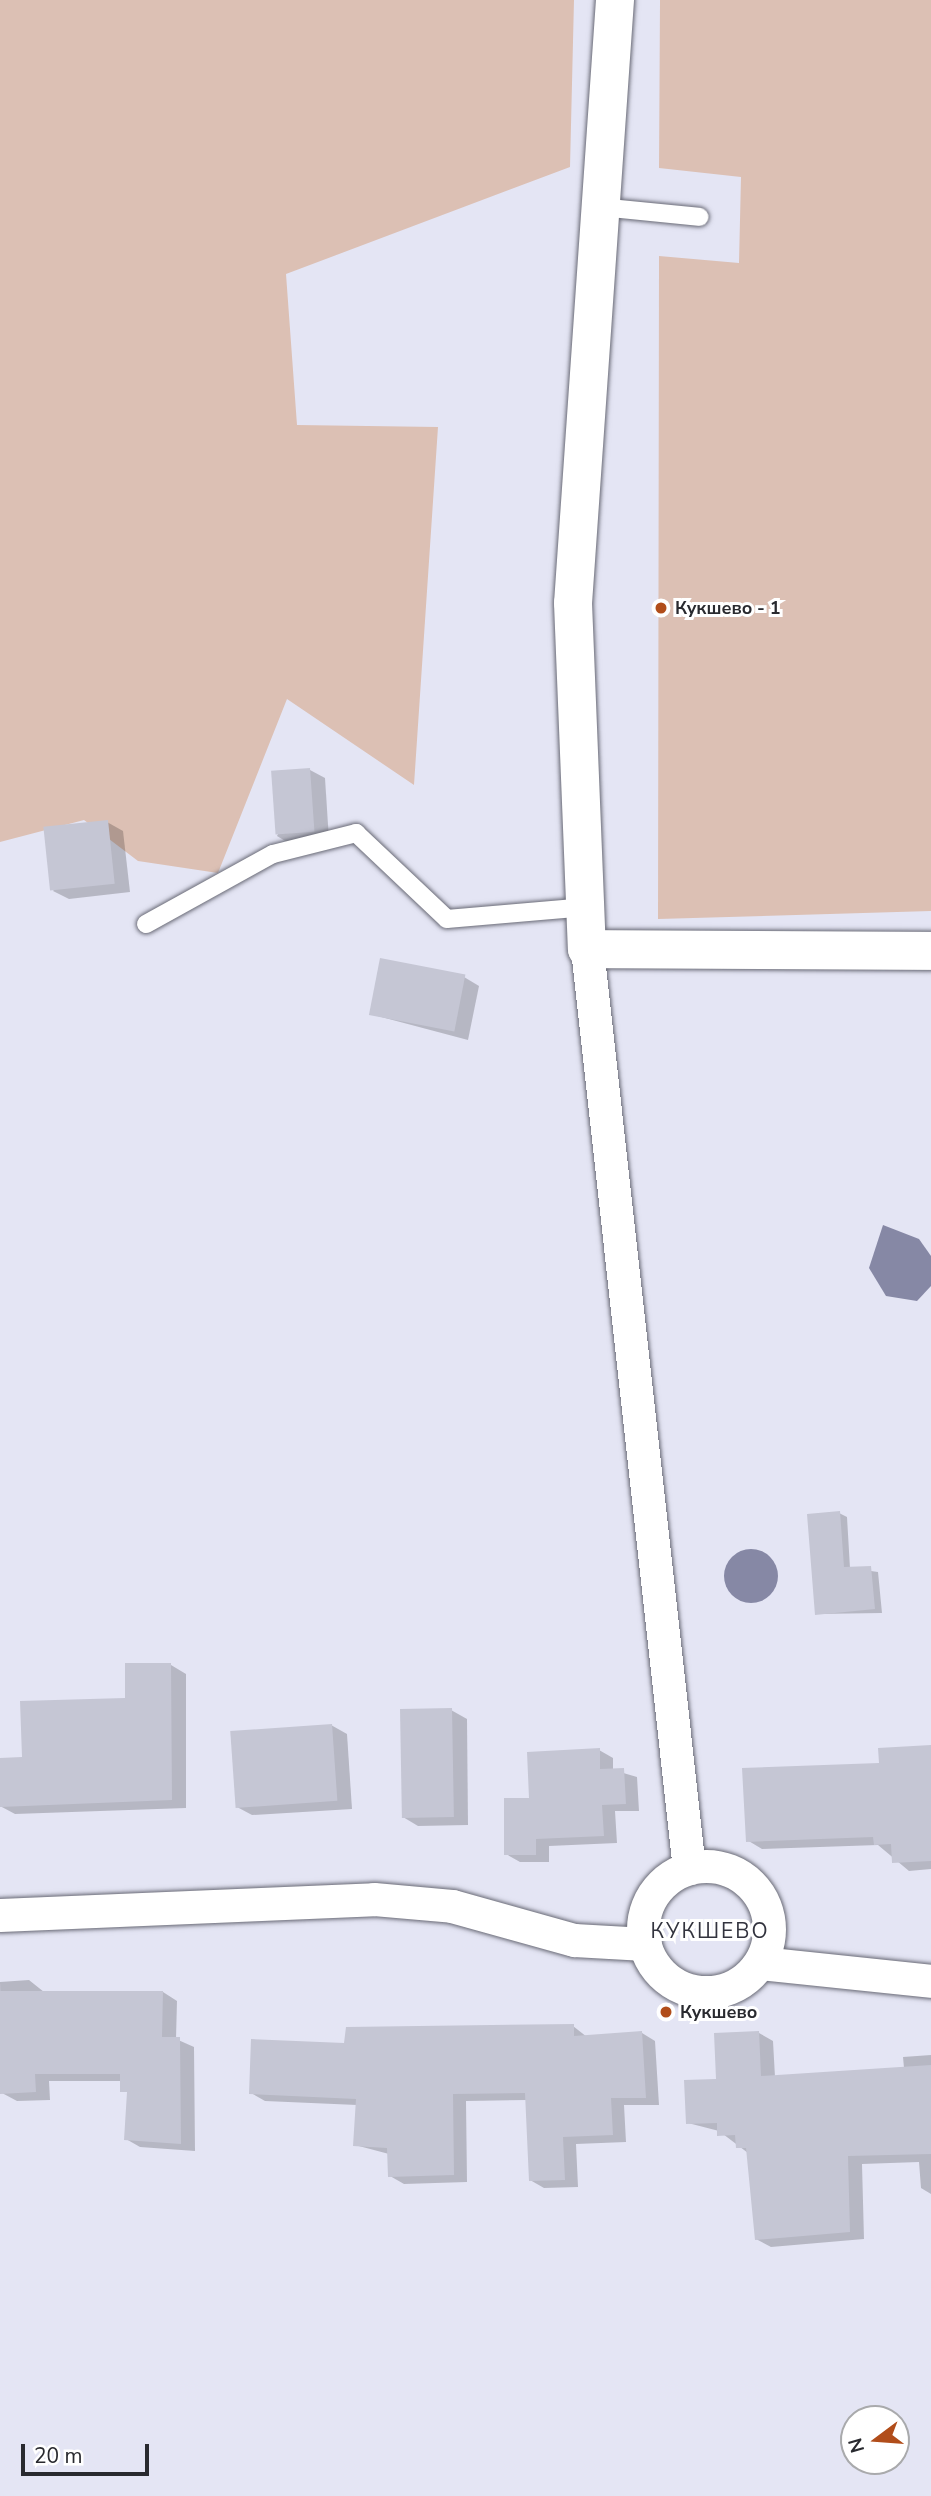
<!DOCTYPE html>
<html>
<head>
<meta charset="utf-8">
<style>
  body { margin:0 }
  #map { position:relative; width:931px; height:2496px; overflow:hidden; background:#e4e5f4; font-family:"Nunito Sans",sans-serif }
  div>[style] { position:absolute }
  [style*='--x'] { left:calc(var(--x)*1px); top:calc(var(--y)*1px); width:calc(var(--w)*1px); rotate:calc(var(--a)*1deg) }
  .green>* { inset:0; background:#dcc0b4 }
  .water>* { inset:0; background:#8688a5 }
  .round { border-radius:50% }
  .shadow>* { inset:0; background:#0003 }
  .building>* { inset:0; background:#c5c6d4; transform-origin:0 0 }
  .roads { filter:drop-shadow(0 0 2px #696a76) drop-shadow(0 0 2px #696a76) }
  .service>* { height:18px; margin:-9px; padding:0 9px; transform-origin:9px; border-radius:9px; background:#fff }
  .minor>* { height:33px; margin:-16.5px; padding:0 16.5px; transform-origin:16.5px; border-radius:16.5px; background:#fff }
  .minor>.ring { margin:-16.5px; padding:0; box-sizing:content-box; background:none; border:33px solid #fff; border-radius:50% }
  .tertiary>* { height:38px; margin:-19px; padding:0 19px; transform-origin:19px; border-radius:19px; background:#fff }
  .dots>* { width:19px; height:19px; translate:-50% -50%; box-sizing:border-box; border:4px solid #fff; border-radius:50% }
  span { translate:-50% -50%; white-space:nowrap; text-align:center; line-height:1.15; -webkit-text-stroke:6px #fff; paint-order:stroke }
  .poi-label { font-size:18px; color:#292a2f; font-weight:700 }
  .left { translate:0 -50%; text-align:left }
  .quarter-label { font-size:21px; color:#32333e; letter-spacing:2px }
  .north { position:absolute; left:840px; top:2405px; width:70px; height:70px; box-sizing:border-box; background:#fff; border:2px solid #a9aaac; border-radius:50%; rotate:254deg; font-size:19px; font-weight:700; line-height:28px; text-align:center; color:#292a2f }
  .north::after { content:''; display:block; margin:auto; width:24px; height:32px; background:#b14d1a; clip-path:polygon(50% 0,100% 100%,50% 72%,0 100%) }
  .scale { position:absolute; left:21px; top:2444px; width:128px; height:32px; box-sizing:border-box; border:4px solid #292a2f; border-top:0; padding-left:9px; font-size:21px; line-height:24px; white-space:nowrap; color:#292a2f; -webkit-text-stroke:5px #fff; paint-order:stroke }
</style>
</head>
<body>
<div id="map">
  <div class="green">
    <i style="clip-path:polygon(0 0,574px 0,570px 167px,286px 274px,297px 425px,438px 427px,414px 785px,287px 699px,218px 873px,138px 861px,84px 820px,0 842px)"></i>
    <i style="clip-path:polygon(660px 0,931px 0,931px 911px,658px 919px,659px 256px,739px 263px,741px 177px,659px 168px)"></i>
  </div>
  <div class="water">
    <i style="clip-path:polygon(883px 1225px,919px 1239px,931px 1256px,931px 1286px,917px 1301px,886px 1296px,869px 1268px)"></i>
    <i class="round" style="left:724px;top:1549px;width:54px;height:54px"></i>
  </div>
  <div class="shadow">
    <i style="clip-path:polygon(310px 770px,325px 778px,329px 840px,292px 845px,277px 836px)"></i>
    <i style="clip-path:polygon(107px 822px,123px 831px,130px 892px,69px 899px,53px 891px)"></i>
    <i style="clip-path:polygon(464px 977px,479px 986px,468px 1040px,370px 1014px)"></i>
    <i style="clip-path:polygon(839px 1513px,847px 1517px,850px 1568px,878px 1572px,882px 1613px,816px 1614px)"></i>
    <i style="clip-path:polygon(171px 1665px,186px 1674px,186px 1808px,15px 1814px,0 1806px,0 1760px,23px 1759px,127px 1699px)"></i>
    <i style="clip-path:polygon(451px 1710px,467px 1719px,468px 1825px,418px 1826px,403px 1817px)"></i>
    <i style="clip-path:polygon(331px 1725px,347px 1734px,352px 1809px,252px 1815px,237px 1807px)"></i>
    <i style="clip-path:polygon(931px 1747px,931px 1869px,909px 1871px,878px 1845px,762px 1849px,747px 1840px,881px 1764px)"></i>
    <i style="clip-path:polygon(599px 1750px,613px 1758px,613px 1770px,637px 1777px,639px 1811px,615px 1811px,617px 1843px,549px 1846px,549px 1862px,520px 1862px,506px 1854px,531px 1800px)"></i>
    <i style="clip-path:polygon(29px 1980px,44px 1992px,163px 1992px,177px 2001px,176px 2039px,194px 2047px,195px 2151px,140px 2147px,126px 2139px,129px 2095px,122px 2081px,49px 2081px,50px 2100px,17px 2101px,2px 2093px,0 1982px)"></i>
    <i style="clip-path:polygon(573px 2026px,587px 2037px,642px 2033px,655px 2041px,659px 2105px,624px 2105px,626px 2142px,576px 2144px,578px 2187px,544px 2188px,530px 2180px,527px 2100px,466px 2101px,467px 2182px,404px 2184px,390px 2176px,389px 2154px,355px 2145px,357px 2105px,265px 2101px,251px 2093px,346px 2045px)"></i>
    <i style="clip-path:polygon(759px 2033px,773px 2041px,775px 2077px,904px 2068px,903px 2057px,931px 2055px,931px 2194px,921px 2188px,919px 2162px,862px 2164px,864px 2239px,771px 2247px,756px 2239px,748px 2153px,719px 2131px,688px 2123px)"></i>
  </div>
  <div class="building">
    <i style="left:310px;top:768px;width:64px;height:39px;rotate:86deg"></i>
    <i style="left:108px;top:820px;width:64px;height:65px;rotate:84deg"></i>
    <i style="left:380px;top:958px;width:87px;height:58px;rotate:11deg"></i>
    <i style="clip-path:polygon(840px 1511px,844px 1567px,871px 1566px,875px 1609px,815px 1615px,807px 1514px)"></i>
    <i style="clip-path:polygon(125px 1663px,171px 1663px,172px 1800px,0 1807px,0 1758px,22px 1757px,20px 1701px,125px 1698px)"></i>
    <i style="left:452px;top:1708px;width:109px;height:52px;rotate:89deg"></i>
    <i style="left:332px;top:1724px;width:77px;height:102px;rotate:86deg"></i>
    <i style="clip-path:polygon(931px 1745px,931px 1861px,892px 1863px,891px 1844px,874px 1845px,873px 1837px,746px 1842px,742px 1768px,879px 1763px,878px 1748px)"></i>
    <i style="clip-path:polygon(600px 1748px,600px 1769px,624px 1768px,626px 1804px,602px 1805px,604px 1836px,536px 1839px,536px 1855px,504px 1855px,504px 1798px,529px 1798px,527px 1752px)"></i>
    <i style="clip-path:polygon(0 1991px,163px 1991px,162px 2037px,180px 2037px,181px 2144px,124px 2140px,127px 2092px,120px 2092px,120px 2074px,35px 2074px,36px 2092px,0 2094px)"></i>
    <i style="clip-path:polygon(574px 2024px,574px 2036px,642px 2031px,646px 2098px,611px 2098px,613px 2135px,563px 2137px,565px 2180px,529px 2181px,525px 2093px,453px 2094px,454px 2175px,388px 2177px,387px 2148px,353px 2146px,356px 2099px,249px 2094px,251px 2039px,344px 2043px,346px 2027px)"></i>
    <i style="clip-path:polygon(759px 2031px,761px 2076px,931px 2065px,931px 2154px,848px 2156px,850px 2232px,755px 2240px,746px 2148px,736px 2148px,735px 2135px,717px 2136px,717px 2123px,686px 2124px,684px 2080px,716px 2079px,714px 2033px)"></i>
  </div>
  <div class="roads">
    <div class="service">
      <i style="--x:600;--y:207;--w:100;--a:5.7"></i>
      <i style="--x:146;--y:924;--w:145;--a:-28.9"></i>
      <i style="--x:273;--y:854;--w:86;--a:-14.2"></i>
      <i style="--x:356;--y:833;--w:125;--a:43.4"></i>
      <i style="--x:447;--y:919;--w:140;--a:-4.9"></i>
    </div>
    <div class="minor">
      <i style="--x:587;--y:949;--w:925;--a:83.67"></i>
      <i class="ring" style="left:643px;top:1866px;width:93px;height:93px"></i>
      <i style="--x:0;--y:1915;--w:374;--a:-2.4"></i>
      <i style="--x:374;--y:1899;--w:78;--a:5.1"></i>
      <i style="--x:452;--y:1906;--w:127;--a:15.6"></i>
      <i style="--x:574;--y:1940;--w:71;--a:3.2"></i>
      <i style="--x:760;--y:1963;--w:172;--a:6"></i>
    </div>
    <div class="tertiary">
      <i style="--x:615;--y:0;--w:604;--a:93.98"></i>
      <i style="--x:573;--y:603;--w:346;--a:87.7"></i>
      <i style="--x:587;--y:949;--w:344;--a:0.3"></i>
    </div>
  </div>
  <div class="dots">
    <i style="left:661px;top:608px;background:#b14d1a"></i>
    <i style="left:666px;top:2012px;background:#b14d1a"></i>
  </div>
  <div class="poi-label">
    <span class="left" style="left:675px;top:608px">Кукшево - 1</span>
    <span class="left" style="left:680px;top:2012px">Кукшево</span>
  </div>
  <div class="quarter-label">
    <span style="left:710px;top:1931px">КУКШЕВО</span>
  </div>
  <div class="north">N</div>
  <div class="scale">20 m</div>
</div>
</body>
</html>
